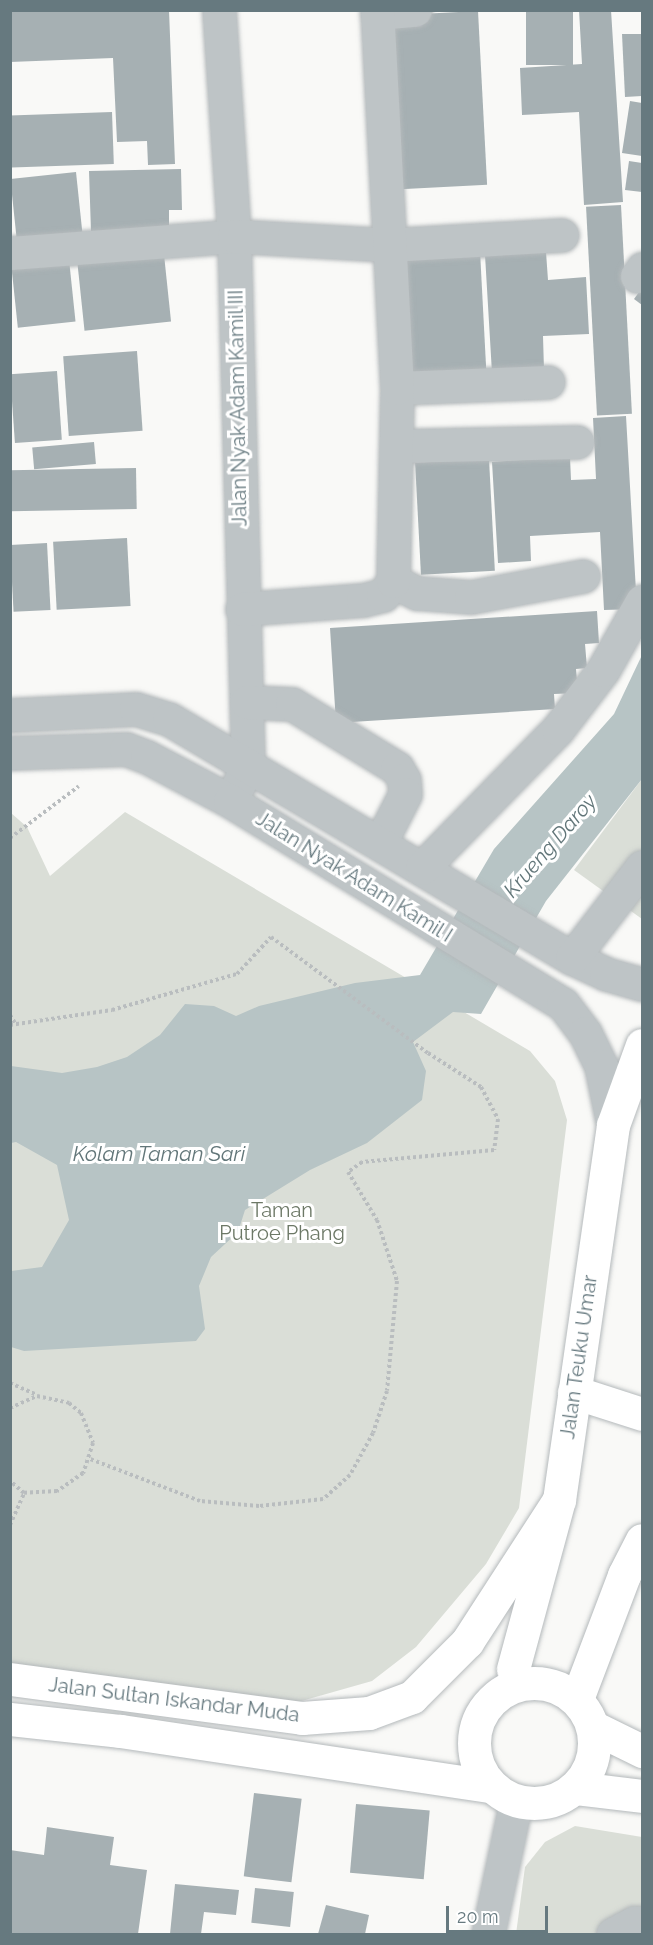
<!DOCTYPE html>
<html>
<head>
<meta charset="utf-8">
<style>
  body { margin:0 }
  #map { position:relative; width:653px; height:1945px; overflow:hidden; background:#f9f9f7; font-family:Raleway,sans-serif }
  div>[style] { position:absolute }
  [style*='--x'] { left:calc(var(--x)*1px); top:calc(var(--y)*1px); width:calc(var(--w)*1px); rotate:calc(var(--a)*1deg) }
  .green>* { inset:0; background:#daded7 }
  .water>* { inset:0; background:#b7c4c5 }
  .building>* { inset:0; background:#a6b0b3; transform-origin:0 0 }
  .path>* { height:4px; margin-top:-2px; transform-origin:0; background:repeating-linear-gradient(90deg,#b9bdbf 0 3px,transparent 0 6px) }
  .roads { filter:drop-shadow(0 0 2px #b4b9bb) drop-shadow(0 0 2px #b4b9bb) }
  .minor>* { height:33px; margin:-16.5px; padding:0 16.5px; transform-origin:16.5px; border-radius:16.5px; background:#bec4c6 }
  .highway>* { height:33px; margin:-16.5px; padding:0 16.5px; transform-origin:16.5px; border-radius:16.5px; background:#fff }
  .highway>.ring { margin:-16.5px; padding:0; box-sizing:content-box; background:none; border:33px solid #fff; border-radius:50% }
  span { translate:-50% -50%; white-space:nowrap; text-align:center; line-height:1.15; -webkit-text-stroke:6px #fff; paint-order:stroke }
  .street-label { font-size:20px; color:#66797f }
  .park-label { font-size:20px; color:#6c7866 }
  .water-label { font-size:21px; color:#627679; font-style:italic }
  .frame { position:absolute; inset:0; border:12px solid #66797f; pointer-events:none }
  .scale { position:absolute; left:446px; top:1906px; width:102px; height:27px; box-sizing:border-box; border:3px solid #66797f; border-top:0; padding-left:8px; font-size:18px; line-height:21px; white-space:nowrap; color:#66797f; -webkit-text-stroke:4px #fff; paint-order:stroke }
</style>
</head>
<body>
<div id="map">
  <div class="green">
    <i style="clip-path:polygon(642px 779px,642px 919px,574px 870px)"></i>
    <i style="clip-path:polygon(125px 812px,530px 1051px,555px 1081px,567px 1120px,519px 1508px,486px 1564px,416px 1647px,372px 1681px,298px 1702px,11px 1663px,11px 813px,27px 827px,50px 876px)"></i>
    <i style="clip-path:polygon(575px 1826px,642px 1837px,642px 1934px,516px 1934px,525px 1867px,545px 1842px)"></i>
  </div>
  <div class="water">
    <i style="clip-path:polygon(642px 655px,642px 779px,546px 901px,481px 1014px,453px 1012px,413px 1042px,426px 1071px,422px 1100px,367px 1143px,310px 1170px,245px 1210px,238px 1232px,211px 1257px,199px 1286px,205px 1329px,196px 1341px,24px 1351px,11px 1347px,11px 1271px,42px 1267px,69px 1220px,57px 1165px,16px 1142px,11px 1143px,11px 1066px,62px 1073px,97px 1067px,127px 1057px,160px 1035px,185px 1004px,214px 1006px,236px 1016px,259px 1006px,355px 983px,420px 975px,494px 849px,614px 714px)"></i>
  </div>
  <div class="building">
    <i style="clip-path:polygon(10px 10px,169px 10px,175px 164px,148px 165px,147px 141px,117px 142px,113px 58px,10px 62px)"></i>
    <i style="left:526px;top:10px;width:47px;height:55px"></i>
    <i style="clip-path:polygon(579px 10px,611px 10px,623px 202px,584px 205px,579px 112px,522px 115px,520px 68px,582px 64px)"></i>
    <i style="left:478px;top:11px;width:174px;height:87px;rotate:87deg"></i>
    <i style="clip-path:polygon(622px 34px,642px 34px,642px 96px,625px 97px)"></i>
    <i style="clip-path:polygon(630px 101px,642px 103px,642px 156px,622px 153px)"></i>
    <i style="left:112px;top:112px;width:52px;height:102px;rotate:88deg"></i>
    <i style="clip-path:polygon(629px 161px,642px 163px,642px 192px,625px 190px)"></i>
    <i style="clip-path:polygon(181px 169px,182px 210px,169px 210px,169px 230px,91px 232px,89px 171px)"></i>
    <i style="left:76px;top:172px;width:61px;height:66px;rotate:84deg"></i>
    <i style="left:621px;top:205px;width:209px;height:35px;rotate:87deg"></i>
    <i style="left:163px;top:245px;width:77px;height:87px;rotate:84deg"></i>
    <i style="left:68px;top:250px;width:72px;height:58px;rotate:84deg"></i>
    <i style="left:480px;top:251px;width:124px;height:75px;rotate:87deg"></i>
    <i style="clip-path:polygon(546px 252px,548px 280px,586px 277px,589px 334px,543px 336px,544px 370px,492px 373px,485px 255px)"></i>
    <i style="clip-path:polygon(642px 288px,642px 305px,634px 299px)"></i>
    <i style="left:137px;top:351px;width:80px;height:74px;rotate:86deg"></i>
    <i style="left:57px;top:371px;width:69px;height:47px;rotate:86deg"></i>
    <i style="clip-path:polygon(626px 416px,637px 609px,604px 610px,600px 532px,530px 536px,531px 561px,498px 563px,492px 462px,570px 457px,571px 480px,596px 479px,593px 418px)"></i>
    <i style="left:94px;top:442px;width:22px;height:62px;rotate:85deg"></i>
    <i style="left:489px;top:459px;width:112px;height:74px;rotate:87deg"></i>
    <i style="left:136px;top:468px;width:41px;height:126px;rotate:89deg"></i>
    <i style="left:127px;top:538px;width:68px;height:74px;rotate:87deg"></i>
    <i style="left:47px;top:543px;width:67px;height:37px;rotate:87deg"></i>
    <i style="clip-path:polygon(597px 611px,599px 643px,585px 644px,587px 668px,576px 669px,578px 693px,554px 694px,555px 709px,336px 723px,330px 628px)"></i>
    <i style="left:254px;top:1793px;width:48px;height:84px;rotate:7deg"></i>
    <i style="left:356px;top:1804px;width:74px;height:69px;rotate:5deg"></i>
    <i style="clip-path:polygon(47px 1827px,114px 1837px,110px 1865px,147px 1870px,138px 1934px,10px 1934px,10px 1850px,44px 1855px)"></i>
    <i style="clip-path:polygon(175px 1884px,239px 1890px,236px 1915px,204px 1912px,201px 1934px,170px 1934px)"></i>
    <i style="left:255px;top:1888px;width:39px;height:35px;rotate:6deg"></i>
    <i style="clip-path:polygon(326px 1905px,369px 1915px,365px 1934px,318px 1934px)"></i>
  </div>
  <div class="path">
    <i style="--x:10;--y:838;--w:86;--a:-37"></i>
    <i style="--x:10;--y:1015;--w:9;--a:58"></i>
    <i style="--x:10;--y:1025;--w:103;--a:-8.4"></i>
    <i style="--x:112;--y:1010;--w:130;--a:-16.1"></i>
    <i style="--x:237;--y:974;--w:50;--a:-47.4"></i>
    <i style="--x:271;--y:937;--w:195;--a:36.5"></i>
    <i style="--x:428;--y:1053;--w:63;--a:32.7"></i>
    <i style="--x:481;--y:1087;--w:36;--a:62"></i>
    <i style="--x:498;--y:1119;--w:31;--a:97"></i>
    <i style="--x:494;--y:1150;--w:133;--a:174.8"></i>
    <i style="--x:362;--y:1162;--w:17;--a:144"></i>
    <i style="--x:348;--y:1172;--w:56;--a:58.9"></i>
    <i style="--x:377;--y:1220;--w:64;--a:71.8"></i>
    <i style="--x:397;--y:1281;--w:110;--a:95.2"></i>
    <i style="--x:387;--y:1391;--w:44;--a:108.4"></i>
    <i style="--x:373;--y:1433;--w:48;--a:118.7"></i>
    <i style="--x:350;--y:1475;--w:36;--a:138"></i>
    <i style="--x:323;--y:1499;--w:64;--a:173.8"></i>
    <i style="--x:259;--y:1506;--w:59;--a:-175.2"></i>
    <i style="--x:200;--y:1501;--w:118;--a:-159.1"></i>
    <i style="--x:10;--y:1383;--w:30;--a:24"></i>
    <i style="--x:10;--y:1408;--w:30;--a:-24"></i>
    <i style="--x:37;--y:1396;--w:33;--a:12"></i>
    <i style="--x:69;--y:1403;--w:16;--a:40"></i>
    <i style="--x:81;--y:1413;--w:32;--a:68"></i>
    <i style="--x:93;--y:1443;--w:32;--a:108"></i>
    <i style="--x:83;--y:1473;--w:32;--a:145"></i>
    <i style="--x:57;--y:1491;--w:33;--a:177"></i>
    <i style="--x:24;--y:1493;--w:18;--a:-139"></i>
    <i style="--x:10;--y:1525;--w:35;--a:-66"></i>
  </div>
  <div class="roads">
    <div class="minor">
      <i style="--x:219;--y:10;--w:226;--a:86.2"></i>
      <i style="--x:234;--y:236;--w:530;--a:88.49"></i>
      <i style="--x:248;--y:766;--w:39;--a:117"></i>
      <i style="--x:377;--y:13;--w:38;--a:-5"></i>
      <i style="--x:10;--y:253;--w:225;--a:-4.3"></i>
      <i style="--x:234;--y:236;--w:155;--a:3.3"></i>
      <i style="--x:389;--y:245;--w:173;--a:-3.3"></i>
      <i style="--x:637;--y:276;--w:9;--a:-54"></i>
      <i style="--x:397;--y:388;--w:151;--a:-2.3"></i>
      <i style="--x:396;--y:446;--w:181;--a:-1.3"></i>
      <i style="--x:393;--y:581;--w:27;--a:27"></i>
      <i style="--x:417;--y:593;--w:54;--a:4.2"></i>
      <i style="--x:471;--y:597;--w:114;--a:-10.6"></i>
      <i style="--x:242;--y:609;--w:121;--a:-4.3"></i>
      <i style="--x:363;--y:600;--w:21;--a:-14"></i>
      <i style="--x:383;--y:595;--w:17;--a:-54"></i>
      <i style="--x:393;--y:581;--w:193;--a:-88.8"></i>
      <i style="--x:397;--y:388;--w:379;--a:-93"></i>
      <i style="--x:247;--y:702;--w:45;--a:2.5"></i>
      <i style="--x:292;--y:704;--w:123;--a:31.4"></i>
      <i style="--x:397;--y:768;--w:14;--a:60"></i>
      <i style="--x:404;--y:780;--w:14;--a:86"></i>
      <i style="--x:405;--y:794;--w:55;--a:117"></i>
      <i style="--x:10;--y:715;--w:126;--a:-2.7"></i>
      <i style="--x:136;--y:709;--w:34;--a:17"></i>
      <i style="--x:169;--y:719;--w:469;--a:30.7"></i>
      <i style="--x:572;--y:958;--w:38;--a:25"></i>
      <i style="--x:606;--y:974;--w:37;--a:16"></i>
      <i style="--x:10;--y:753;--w:116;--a:-2"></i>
      <i style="--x:126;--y:749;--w:22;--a:21"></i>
      <i style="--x:147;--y:757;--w:94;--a:27.9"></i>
      <i style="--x:230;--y:801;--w:390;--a:31.4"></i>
      <i style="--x:563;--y:1004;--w:36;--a:53"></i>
      <i style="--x:585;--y:1033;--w:37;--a:64"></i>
      <i style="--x:601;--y:1066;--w:60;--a:78.5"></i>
      <i style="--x:422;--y:868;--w:194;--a:-45.6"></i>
      <i style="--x:558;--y:729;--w:74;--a:-52.7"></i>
      <i style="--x:603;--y:670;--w:79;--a:-60.5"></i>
      <i style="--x:572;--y:958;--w:115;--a:-52.4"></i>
      <i style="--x:488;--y:1934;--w:136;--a:-78.1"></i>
      <i style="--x:613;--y:1934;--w:24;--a:-28"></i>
      <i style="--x:634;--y:1923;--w:8;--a:0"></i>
    </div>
    <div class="highway">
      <i style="--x:574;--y:1392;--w:71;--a:17.9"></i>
      <i style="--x:513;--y:1669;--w:175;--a:-74.8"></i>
      <i style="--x:559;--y:1500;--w:379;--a:-81.8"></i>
      <i style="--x:613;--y:1125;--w:85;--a:-70.1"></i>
      <i style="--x:10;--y:1679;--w:295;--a:7.6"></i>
      <i style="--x:302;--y:1718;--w:67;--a:-4.3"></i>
      <i style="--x:369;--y:1713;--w:46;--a:-20.4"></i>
      <i style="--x:412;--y:1697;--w:78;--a:-45"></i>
      <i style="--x:467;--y:1642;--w:169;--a:-57.1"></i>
      <i class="ring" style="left:474px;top:1683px;width:87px;height:87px"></i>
      <i style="--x:577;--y:1699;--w:133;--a:-69.2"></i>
      <i style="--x:624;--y:1575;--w:39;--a:-63"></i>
      <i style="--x:10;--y:1719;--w:112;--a:6.2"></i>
      <i style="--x:121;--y:1731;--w:374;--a:8.5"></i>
      <i style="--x:593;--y:1727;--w:55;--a:26.1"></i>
      <i style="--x:576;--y:1788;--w:66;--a:6.9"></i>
    </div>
  </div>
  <div class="street-label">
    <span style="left:238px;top:408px;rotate:-91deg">Jalan Nyak Adam Kamil III</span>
    <span style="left:354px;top:877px;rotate:32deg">Jalan Nyak Adam Kamil I</span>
    <span style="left:579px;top:1357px;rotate:-82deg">Jalan Teuku Umar</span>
    <span style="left:174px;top:1700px;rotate:7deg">Jalan Sultan Iskandar Muda</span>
  </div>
  <div class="park-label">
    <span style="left:282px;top:1222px">Taman<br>Putroe Phang</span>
  </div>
  <div class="water-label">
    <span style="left:550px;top:846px;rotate:-49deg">Krueng Daroy</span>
    <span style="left:159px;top:1154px">Kolam Taman Sari</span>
  </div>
  <div class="frame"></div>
  <div class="scale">20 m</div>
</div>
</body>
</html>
